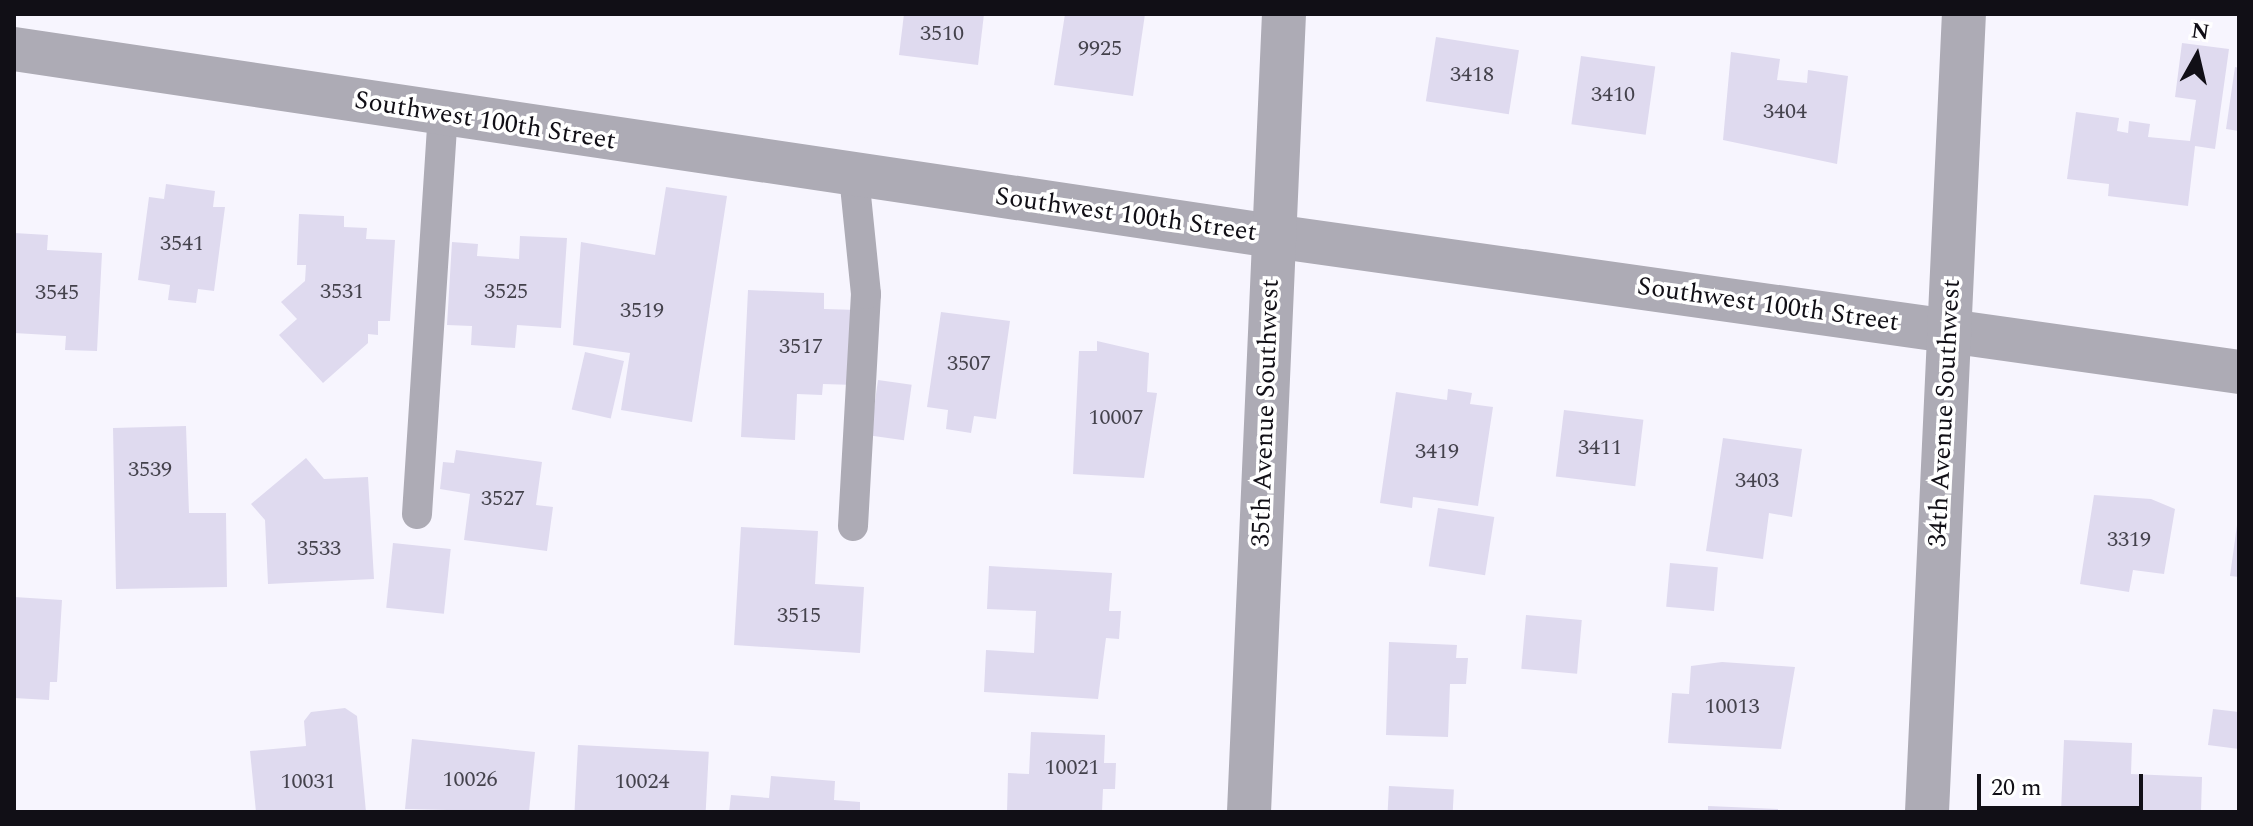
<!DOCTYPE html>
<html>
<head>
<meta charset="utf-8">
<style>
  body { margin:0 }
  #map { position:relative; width:2253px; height:826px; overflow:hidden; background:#f7f5fe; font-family:Spectral,serif }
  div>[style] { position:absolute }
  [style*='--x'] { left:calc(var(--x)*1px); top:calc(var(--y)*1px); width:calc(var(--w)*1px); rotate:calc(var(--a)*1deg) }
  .building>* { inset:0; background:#dfdaef; transform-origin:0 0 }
  .service>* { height:30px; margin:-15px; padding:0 15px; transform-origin:15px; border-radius:15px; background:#adabb5 }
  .minor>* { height:44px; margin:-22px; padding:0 22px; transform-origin:22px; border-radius:22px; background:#adabb5 }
  .tertiary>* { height:44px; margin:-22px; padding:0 22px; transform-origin:22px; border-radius:22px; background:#adabb5 }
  span { translate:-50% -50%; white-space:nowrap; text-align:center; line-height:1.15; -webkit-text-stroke:7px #fff; paint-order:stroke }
  .number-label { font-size:22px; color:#44424c }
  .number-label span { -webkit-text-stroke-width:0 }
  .street-label { font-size:26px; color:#110f16 }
  .frame { position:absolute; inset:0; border:16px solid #110f16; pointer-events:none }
  .north { position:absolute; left:2157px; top:16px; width:80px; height:80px; -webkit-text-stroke:6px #fff; paint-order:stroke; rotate:8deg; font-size:22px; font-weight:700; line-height:32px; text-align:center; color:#110f16 }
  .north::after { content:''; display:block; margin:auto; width:28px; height:36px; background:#110f16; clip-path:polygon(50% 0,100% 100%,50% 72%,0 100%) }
  .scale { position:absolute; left:1977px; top:774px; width:166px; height:36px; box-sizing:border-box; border:4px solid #110f16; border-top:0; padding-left:10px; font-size:24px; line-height:28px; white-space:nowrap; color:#110f16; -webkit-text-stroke:6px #fff; paint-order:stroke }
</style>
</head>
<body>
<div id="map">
  <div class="building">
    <i style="clip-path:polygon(904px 14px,984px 14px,978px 65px,899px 55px)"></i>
    <i style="clip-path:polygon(1065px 14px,1145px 14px,1133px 96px,1054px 85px)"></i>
    <i style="left:1436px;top:37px;width:84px;height:65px;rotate:9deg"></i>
    <i style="clip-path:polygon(2182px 43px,2229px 49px,2215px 149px,2195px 146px,2188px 206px,2108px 196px,2109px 184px,2067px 179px,2076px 112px,2119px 118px,2117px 131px,2128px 133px,2129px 121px,2150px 124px,2148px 137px,2190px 141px,2196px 100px,2175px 97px)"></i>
    <i style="clip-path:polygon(1731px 52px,1780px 59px,1777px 80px,1807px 83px,1808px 70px,1848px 76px,1837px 164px,1723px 140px)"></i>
    <i style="left:1581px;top:56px;width:75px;height:69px;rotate:8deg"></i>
    <i style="clip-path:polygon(2235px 67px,2239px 68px,2239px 131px,2226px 129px)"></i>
    <i style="clip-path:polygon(166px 184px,215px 191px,213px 207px,225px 207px,214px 291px,198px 289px,196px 303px,168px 300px,170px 285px,138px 280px,149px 197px,164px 199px)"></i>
    <i style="clip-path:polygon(666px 187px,727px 196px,692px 422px,621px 410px,630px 353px,573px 345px,581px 242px,655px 255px)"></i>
    <i style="clip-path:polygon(299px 214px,344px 216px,344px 227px,367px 228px,366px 239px,395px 240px,390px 321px,378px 321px,378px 335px,368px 334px,368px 343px,323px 383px,279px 335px,297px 319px,281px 302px,305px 281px,306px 265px,297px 265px)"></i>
    <i style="clip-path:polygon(14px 233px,48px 235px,47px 250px,102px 253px,97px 351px,65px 350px,66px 336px,14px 333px)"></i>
    <i style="clip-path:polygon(520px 236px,567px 238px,561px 328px,517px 325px,515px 348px,471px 345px,472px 326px,447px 325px,452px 242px,478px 244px,477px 256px,519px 259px)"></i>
    <i style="clip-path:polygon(748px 290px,824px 293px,824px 309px,858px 310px,855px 385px,823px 384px,822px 395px,797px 394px,795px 440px,741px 437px)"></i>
    <i style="clip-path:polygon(941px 312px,1010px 321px,996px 419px,974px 416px,971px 433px,946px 429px,948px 410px,927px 407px)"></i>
    <i style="clip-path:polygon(1097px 341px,1149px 353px,1147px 392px,1157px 393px,1144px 478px,1073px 474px,1079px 351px,1097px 351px)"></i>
    <i style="left:585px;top:352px;width:40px;height:59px;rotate:13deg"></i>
    <i style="left:878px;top:380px;width:34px;height:56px;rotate:8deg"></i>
    <i style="clip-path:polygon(1448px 389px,1472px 393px,1470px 404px,1493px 407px,1478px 506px,1413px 497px,1412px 508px,1380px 503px,1396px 392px,1447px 400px)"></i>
    <i style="left:1564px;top:410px;width:80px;height:67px;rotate:7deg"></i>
    <i style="clip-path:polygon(186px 426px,189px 513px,226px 513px,227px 587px,116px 589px,113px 428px)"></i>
    <i style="clip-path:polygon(1723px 438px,1802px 449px,1792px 517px,1769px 513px,1763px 559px,1706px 551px)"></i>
    <i style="clip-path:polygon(456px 450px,542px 462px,536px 505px,553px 507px,547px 551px,464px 540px,470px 494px,440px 489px,443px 462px,454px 463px)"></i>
    <i style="clip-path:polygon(306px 458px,324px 479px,368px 477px,374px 579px,268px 584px,265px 520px,251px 504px)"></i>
    <i style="clip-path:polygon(2094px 495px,2151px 499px,2175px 509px,2164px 574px,2133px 570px,2129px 592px,2080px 584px)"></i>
    <i style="left:1438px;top:508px;width:57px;height:59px;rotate:9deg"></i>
    <i style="clip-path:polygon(2237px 525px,2239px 525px,2239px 577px,2230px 576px)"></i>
    <i style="clip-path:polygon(741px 527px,818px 531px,815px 584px,864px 587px,860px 653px,734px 645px)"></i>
    <i style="left:393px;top:543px;width:58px;height:65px;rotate:6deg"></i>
    <i style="left:1670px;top:563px;width:48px;height:44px;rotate:5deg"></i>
    <i style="clip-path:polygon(989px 566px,1112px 573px,1109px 611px,1121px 611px,1119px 639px,1106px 638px,1098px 699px,984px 692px,986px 650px,1034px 653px,1036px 611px,987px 609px)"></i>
    <i style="clip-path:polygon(14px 597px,62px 600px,57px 682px,50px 682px,49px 700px,14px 698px)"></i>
    <i style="left:1526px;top:615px;width:56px;height:54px;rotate:5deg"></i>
    <i style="clip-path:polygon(1389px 642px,1457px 645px,1456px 658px,1468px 658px,1466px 684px,1450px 684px,1448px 737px,1386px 735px)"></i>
    <i style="clip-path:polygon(1722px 662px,1795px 667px,1781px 749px,1668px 743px,1672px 693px,1689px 694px,1691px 666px)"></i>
    <i style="clip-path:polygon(345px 708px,357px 716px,366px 812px,256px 812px,250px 751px,306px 746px,304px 721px,311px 712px)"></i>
    <i style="clip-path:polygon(2213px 709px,2239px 712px,2239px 749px,2208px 745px)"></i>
    <i style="clip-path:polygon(1031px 732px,1105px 735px,1104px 763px,1116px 763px,1115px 789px,1103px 789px,1102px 812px,1007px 812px,1008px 773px,1029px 774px)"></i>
    <i style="clip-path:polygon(412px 739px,535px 752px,529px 812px,405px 809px)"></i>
    <i style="clip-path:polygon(2064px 740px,2132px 743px,2131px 774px,2202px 777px,2201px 812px,2061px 812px)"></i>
    <i style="left:578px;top:745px;width:131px;height:67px;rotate:3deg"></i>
    <i style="clip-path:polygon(771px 776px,835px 781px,834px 800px,860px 802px,860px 812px,729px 812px,731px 795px,769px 798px)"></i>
    <i style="left:1389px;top:786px;width:65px;height:26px;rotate:3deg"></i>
    <i style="clip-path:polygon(1708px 806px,1778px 809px,1778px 812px,1708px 812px)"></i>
  </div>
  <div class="service">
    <i style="--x:417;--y:514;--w:401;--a:-86.3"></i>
    <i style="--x:853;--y:526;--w:232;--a:-86.8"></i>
    <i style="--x:866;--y:294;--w:120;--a:-95.8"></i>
  </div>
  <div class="minor">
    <i style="--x:1273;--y:236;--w:976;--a:8.01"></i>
    <i style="--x:1927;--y:812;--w:799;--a:-87.35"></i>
  </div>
  <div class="tertiary">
    <i style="--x:14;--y:49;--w:1273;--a:8.45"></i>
    <i style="--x:1249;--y:812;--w:799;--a:-87.49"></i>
  </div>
  <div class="number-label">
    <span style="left:942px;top:34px">3510</span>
    <span style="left:1100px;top:49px">9925</span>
    <span style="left:1472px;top:75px">3418</span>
    <span style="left:1613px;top:95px">3410</span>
    <span style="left:1785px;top:112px">3404</span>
    <span style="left:182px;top:244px">3541</span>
    <span style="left:342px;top:292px">3531</span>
    <span style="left:506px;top:292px">3525</span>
    <span style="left:57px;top:293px">3545</span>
    <span style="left:642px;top:311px">3519</span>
    <span style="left:801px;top:347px">3517</span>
    <span style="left:969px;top:364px">3507</span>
    <span style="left:1116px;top:418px">10007</span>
    <span style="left:1600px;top:448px">3411</span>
    <span style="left:1437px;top:452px">3419</span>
    <span style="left:150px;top:470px">3539</span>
    <span style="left:1757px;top:481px">3403</span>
    <span style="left:503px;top:499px">3527</span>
    <span style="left:2129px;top:540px">3319</span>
    <span style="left:319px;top:549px">3533</span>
    <span style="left:799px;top:616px">3515</span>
    <span style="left:1732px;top:707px">10013</span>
    <span style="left:1072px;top:768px">10021</span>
    <span style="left:470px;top:780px">10026</span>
    <span style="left:308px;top:782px">10031</span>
    <span style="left:642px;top:782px">10024</span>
  </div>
  <div class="street-label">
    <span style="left:485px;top:121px;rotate:9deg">Southwest 100th Street</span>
    <span style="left:1126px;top:215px;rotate:8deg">Southwest 100th Street</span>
    <span style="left:1768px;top:305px;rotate:8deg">Southwest 100th Street</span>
    <span style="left:1266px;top:413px;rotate:-88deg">35th Avenue Southwest</span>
    <span style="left:1945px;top:413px;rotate:-87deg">34th Avenue Southwest</span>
  </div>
  <div class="frame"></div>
  <div class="north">N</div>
  <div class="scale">20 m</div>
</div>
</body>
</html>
